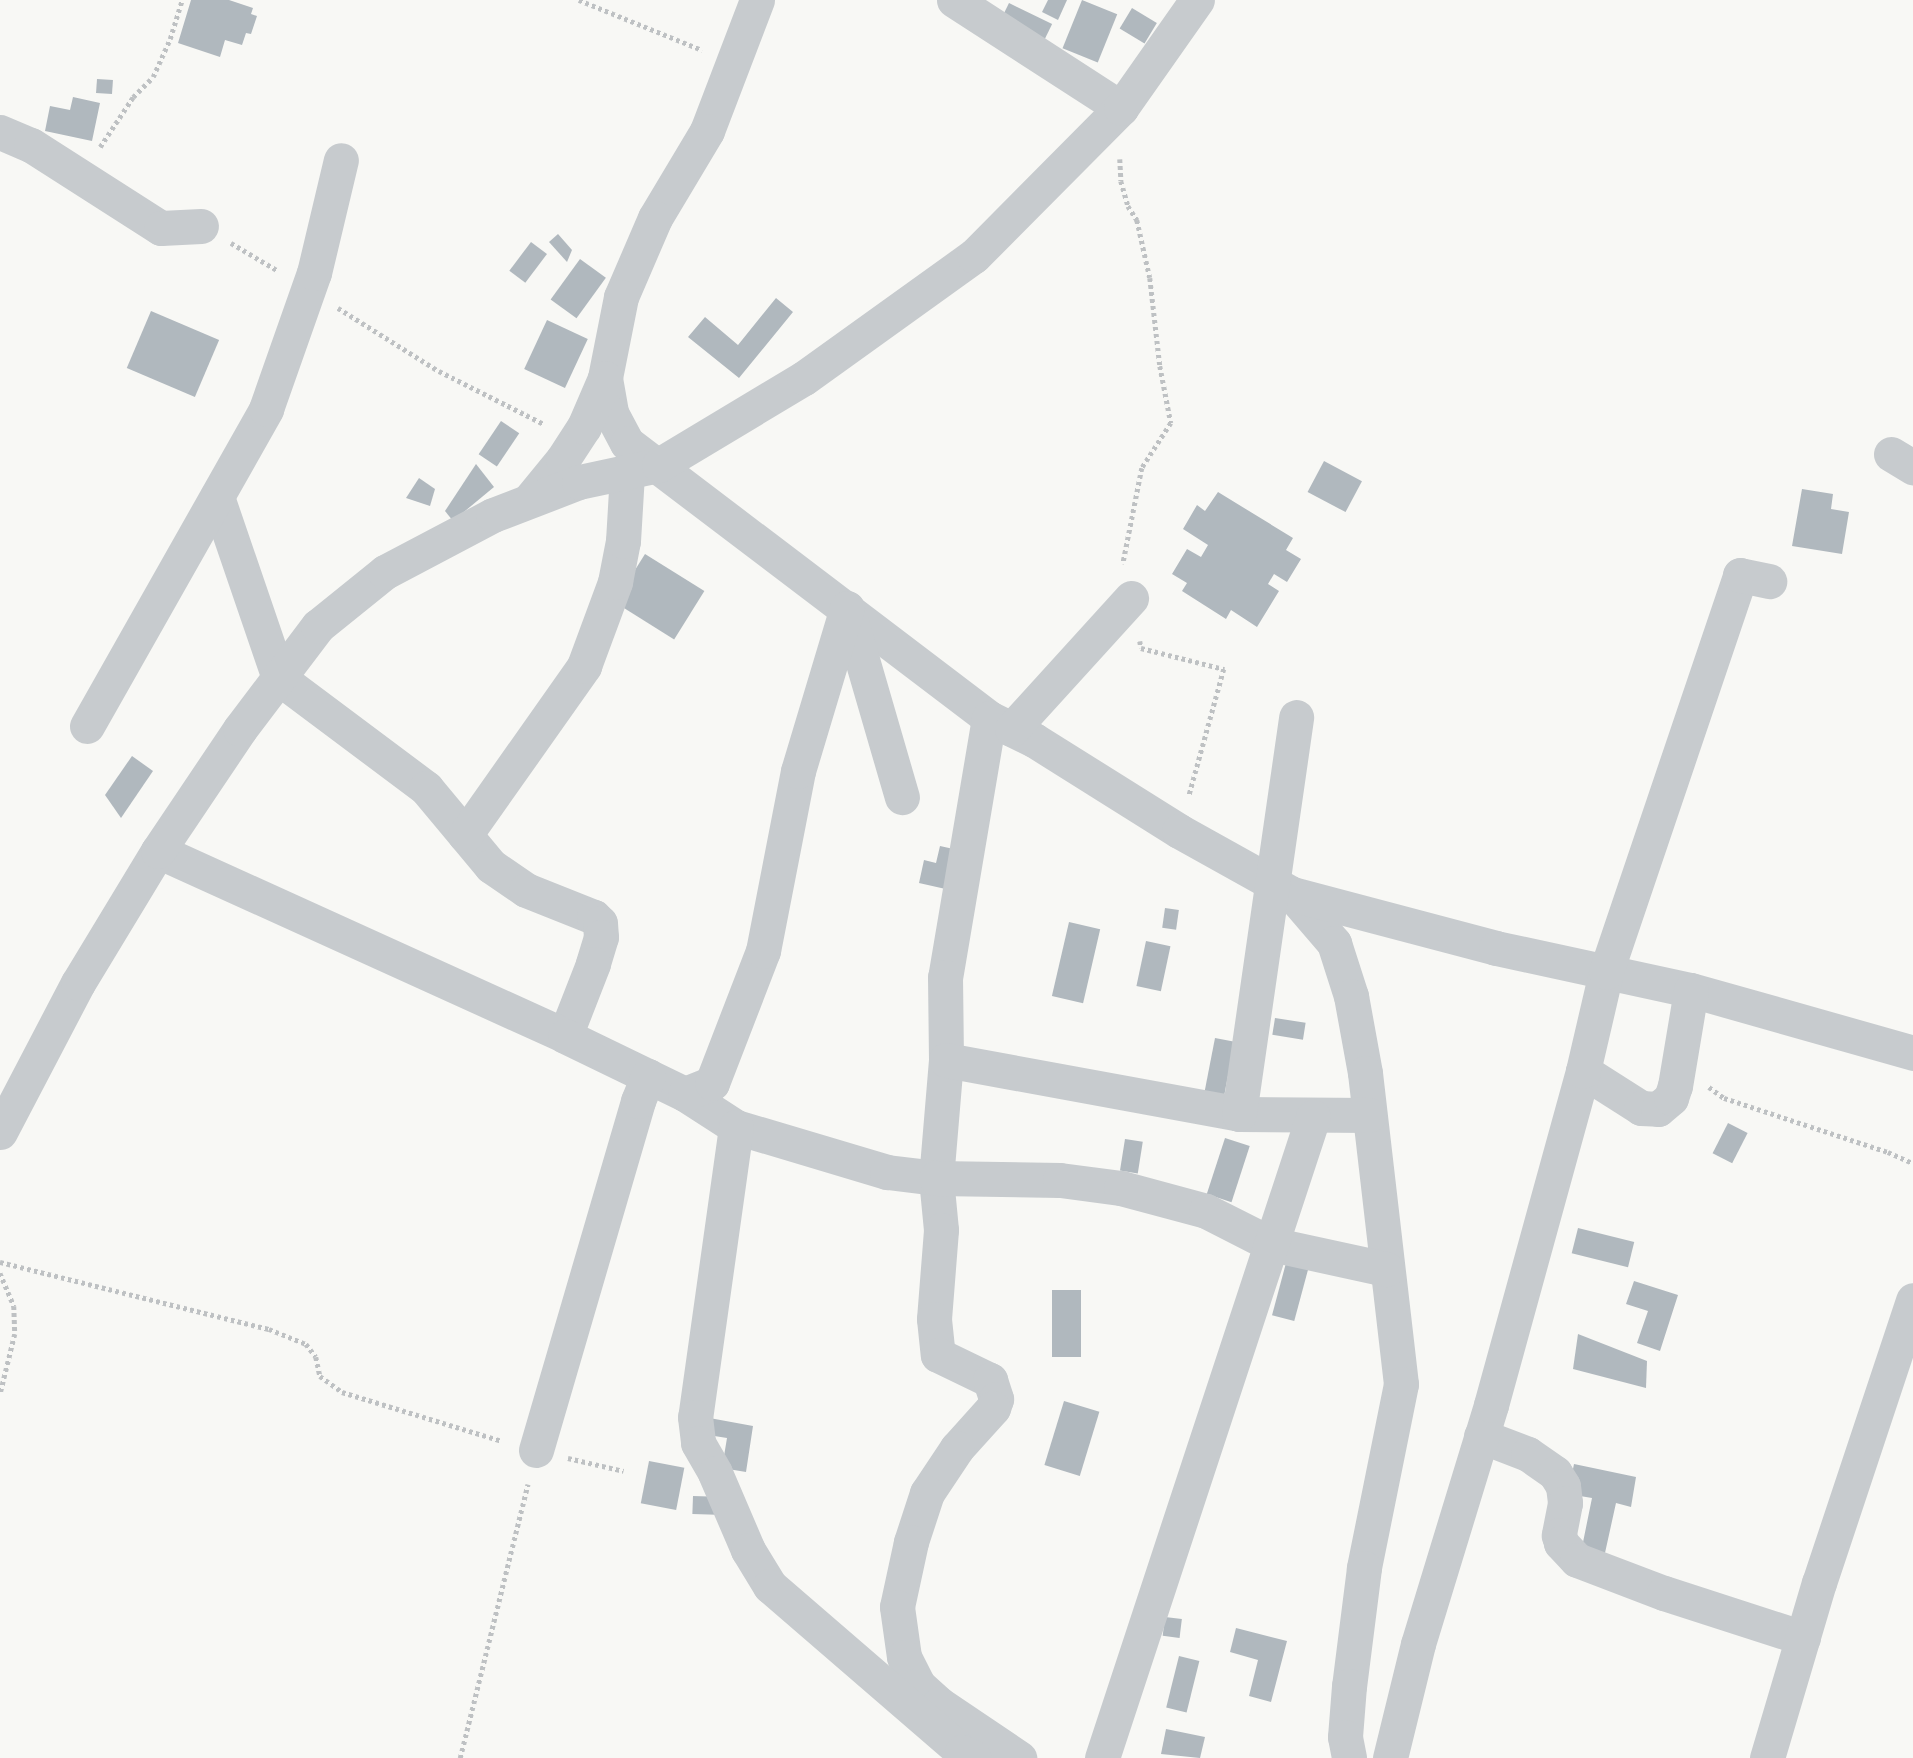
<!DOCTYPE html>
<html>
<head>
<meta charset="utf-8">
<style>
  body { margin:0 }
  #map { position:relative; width:1913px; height:1758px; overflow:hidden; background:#f8f8f5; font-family:Rubik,sans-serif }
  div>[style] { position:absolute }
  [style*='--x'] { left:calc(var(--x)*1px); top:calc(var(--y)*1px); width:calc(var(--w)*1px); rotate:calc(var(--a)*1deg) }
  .building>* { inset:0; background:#b0b8be; transform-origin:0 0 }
  .path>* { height:4.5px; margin-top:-2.25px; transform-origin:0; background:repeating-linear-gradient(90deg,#bec1c3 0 3.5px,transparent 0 7px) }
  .minor>* { height:35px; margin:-17.5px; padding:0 17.5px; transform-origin:17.5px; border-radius:17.5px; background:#c7cbce }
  span { translate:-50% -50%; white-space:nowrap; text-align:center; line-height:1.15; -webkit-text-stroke:7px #fff; paint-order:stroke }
</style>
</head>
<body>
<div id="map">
  <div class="building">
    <i style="clip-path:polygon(191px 0,229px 0,253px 8px,251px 14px,257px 16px,251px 34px,246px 33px,242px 45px,225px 40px,220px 57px,178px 43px)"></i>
    <i style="clip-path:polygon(1048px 0,1067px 0,1058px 20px,1042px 12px)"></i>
    <i style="left:1082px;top:0;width:38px;height:52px;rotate:22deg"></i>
    <i style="left:1009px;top:3px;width:48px;height:17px;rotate:26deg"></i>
    <i style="left:1132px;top:8px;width:29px;height:24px;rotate:31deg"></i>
    <i style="left:97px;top:79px;width:16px;height:14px;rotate:4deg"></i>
    <i style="clip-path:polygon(73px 97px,100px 103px,92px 141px,45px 131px,50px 106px,70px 110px)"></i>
    <i style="clip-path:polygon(558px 234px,572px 250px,567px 262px,549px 242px)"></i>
    <i style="left:531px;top:242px;width:20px;height:36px;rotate:37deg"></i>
    <i style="left:580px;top:259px;width:32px;height:50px;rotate:36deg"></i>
    <i style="clip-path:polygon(776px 298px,793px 312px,739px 378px,688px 337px,705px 317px,738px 345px)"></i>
    <i style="left:151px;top:311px;width:74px;height:62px;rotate:23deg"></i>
    <i style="left:547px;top:320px;width:45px;height:54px;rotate:25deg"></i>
    <i style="left:501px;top:421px;width:22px;height:40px;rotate:34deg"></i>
    <i style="left:1324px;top:461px;width:43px;height:35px;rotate:28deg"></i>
    <i style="clip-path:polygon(476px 464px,494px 487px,453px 521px,445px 511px)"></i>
    <i style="clip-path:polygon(419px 478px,435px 489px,430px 506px,406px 498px)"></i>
    <i style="clip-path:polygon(1802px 489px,1833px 494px,1831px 509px,1849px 512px,1842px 554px,1792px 546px)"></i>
    <i style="clip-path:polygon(1218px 492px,1293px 538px,1286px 550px,1301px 559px,1287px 582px,1274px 574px,1268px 584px,1279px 591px,1257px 627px,1231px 610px,1226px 619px,1182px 591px,1187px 583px,1172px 574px,1187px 549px,1201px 557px,1208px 545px,1183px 529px,1197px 505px,1205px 511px)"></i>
    <i style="left:645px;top:554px;width:70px;height:57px;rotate:32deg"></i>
    <i style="clip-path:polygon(132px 756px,153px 771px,121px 818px,105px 795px)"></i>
    <i style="clip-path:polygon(940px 846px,958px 850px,950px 890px,919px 883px,924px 860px,936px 863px)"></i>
    <i style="left:1165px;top:908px;width:14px;height:20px;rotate:8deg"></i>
    <i style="left:1069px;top:922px;width:32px;height:76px;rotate:13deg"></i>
    <i style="left:1146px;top:941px;width:25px;height:46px;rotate:12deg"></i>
    <i style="left:1275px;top:1018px;width:31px;height:17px;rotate:9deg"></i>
    <i style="left:1215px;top:1038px;width:20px;height:56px;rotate:11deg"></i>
    <i style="left:1728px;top:1123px;width:22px;height:34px;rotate:27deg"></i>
    <i style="left:1225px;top:1138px;width:26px;height:59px;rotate:18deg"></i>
    <i style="left:1125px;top:1139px;width:18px;height:32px;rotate:9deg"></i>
    <i style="left:1578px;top:1228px;width:58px;height:26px;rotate:14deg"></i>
    <i style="left:1286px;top:1263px;width:23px;height:54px;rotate:15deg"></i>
    <i style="clip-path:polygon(1634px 1281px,1678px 1295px,1660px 1351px,1637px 1343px,1648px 1311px,1626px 1304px)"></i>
    <i style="left:1052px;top:1290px;width:29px;height:67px"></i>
    <i style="clip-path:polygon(1578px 1334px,1647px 1361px,1646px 1388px,1573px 1369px)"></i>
    <i style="left:1064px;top:1401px;width:37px;height:67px;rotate:17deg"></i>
    <i style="clip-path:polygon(704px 1417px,753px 1426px,746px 1472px,722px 1468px,727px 1438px,708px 1435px)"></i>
    <i style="left:649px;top:1461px;width:36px;height:43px;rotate:11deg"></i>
    <i style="clip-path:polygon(1574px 1464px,1636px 1477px,1631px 1507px,1616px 1503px,1603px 1562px,1580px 1557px,1592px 1498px,1568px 1494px)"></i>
    <i style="left:693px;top:1496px;width:24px;height:18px;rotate:2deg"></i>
    <i style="left:1165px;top:1617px;width:17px;height:19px;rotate:7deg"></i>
    <i style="clip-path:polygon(1236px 1628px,1287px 1641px,1271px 1702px,1249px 1696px,1258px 1660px,1230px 1652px)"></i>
    <i style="left:1179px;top:1656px;width:21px;height:53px;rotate:14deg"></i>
    <i style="clip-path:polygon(1166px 1729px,1205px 1737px,1200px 1758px,1161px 1754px)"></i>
  </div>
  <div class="path">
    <i style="--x:579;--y:0;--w:133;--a:22.1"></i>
    <i style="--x:100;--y:147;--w:60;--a:-56.6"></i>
    <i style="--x:133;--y:97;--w:28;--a:-45"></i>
    <i style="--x:153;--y:77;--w:42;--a:-65.9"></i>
    <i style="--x:170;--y:39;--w:41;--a:-72.9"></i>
    <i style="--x:1120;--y:159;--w:22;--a:87"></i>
    <i style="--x:1121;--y:181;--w:26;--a:74"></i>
    <i style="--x:1128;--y:206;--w:17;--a:57"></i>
    <i style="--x:1137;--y:220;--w:59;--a:77.4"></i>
    <i style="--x:1150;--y:278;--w:89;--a:83.5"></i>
    <i style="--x:1160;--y:366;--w:58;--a:79.1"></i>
    <i style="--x:1171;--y:423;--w:54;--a:122.8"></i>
    <i style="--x:1142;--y:468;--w:98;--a:101.2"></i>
    <i style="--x:231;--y:243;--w:53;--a:30.4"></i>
    <i style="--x:338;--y:308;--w:119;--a:32"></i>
    <i style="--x:439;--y:371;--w:118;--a:26.8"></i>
    <i style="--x:1140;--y:641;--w:7;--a:82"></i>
    <i style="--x:1141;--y:648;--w:86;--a:14.2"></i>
    <i style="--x:1224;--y:669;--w:132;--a:105.4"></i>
    <i style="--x:1709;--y:1087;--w:19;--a:36"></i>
    <i style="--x:1724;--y:1098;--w:173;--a:18.2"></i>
    <i style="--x:1888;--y:1152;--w:27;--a:24"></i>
    <i style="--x:0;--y:1262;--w:277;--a:14"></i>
    <i style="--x:269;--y:1329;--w:40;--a:22"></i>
    <i style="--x:306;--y:1344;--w:16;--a:52"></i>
    <i style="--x:316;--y:1357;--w:19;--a:78"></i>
    <i style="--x:320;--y:1376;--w:27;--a:36"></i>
    <i style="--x:342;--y:1392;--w:167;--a:17"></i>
    <i style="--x:0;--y:1273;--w:36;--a:67"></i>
    <i style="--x:14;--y:1306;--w:28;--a:88"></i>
    <i style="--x:15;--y:1334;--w:63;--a:103.8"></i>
    <i style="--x:568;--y:1458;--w:57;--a:13.1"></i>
    <i style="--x:460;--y:1758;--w:282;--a:-76.1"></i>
  </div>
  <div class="minor">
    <i style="--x:757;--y:0;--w:140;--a:110.9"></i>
    <i style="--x:707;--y:131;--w:101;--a:120.9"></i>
    <i style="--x:655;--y:218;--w:86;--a:113.3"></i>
    <i style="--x:621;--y:297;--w:83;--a:101.2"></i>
    <i style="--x:605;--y:378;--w:36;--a:80"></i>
    <i style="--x:611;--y:413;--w:34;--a:62"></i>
    <i style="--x:627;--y:443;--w:455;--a:37.2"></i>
    <i style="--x:989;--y:718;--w:50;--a:26.1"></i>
    <i style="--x:1034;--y:740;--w:171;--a:32.1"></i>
    <i style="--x:1179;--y:831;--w:129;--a:29.1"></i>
    <i style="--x:1292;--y:894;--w:65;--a:49.4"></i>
    <i style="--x:1334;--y:943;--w:56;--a:72.2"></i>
    <i style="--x:1351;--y:996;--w:78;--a:79.7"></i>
    <i style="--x:1365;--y:1073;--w:313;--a:83.4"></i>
    <i style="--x:1401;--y:1384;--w:188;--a:101.4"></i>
    <i style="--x:1364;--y:1568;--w:119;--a:97.2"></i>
    <i style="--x:1349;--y:1686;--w:51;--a:94.5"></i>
    <i style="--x:1345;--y:1737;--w:21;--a:79"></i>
    <i style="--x:954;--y:0;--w:199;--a:32.9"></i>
    <i style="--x:0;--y:132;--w:34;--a:23"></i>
    <i style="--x:31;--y:145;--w:154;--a:32.6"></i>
    <i style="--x:161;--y:228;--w:40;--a:-2.9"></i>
    <i style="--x:1891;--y:454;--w:26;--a:31"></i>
    <i style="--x:217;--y:497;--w:191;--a:71.1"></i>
    <i style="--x:279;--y:678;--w:184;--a:36.8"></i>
    <i style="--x:426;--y:788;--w:102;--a:50.2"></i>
    <i style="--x:491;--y:866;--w:42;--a:34.4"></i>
    <i style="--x:526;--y:890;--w:73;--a:21.7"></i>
    <i style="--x:594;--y:917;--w:8;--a:45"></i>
    <i style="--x:600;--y:923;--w:14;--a:86"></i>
    <i style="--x:601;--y:937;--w:28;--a:107"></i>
    <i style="--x:593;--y:964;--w:77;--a:111.3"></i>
    <i style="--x:531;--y:498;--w:50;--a:-50.6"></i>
    <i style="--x:563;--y:459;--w:38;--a:-57"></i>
    <i style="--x:584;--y:427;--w:53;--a:-66.8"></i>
    <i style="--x:847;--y:608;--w:197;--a:73.8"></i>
    <i style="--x:989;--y:718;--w:263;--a:99.6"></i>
    <i style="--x:945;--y:977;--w:83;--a:89.3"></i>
    <i style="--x:946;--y:1060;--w:118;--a:94.8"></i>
    <i style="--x:936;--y:1178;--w:52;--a:84.5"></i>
    <i style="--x:941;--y:1230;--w:89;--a:94.5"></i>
    <i style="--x:934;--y:1319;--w:36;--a:84"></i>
    <i style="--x:938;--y:1355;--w:58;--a:25.7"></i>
    <i style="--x:990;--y:1380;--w:20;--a:72"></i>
    <i style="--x:996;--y:1399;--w:9;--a:108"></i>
    <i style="--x:993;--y:1408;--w:54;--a:132"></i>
    <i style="--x:957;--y:1448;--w:54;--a:123.7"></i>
    <i style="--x:927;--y:1493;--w:52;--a:108.1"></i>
    <i style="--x:911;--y:1542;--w:66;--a:102.2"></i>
    <i style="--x:897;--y:1607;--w:50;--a:82"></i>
    <i style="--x:904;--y:1657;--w:31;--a:63"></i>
    <i style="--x:918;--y:1685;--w:28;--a:42"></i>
    <i style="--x:939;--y:1704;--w:97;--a:34"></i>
    <i style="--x:87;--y:726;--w:364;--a:-60.5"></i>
    <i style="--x:266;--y:409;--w:144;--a:-70.6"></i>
    <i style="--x:314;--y:273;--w:116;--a:-76.6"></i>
    <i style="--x:1012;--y:729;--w:177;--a:-47.7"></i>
    <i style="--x:465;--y:835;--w:207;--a:-54.8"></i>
    <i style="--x:584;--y:666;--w:90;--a:-69.7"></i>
    <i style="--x:615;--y:582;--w:42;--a:-79"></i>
    <i style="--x:623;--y:541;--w:67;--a:-86.6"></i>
    <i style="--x:158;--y:851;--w:447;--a:24.4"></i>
    <i style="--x:565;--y:1036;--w:133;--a:25.8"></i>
    <i style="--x:685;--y:1094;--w:61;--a:32.9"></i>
    <i style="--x:736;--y:1127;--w:158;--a:16.6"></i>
    <i style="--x:887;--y:1172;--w:49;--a:7"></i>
    <i style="--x:936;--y:1178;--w:124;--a:0.9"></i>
    <i style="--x:1060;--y:1180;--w:62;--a:7.5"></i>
    <i style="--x:1121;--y:1188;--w:88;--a:15.1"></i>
    <i style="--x:1206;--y:1211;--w:73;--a:26.9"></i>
    <i style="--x:1271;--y:1244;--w:118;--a:12.3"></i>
    <i style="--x:1292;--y:894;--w:211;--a:14.8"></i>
    <i style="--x:1496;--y:948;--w:199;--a:12.2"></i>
    <i style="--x:1691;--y:990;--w:231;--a:15.8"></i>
    <i style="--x:946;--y:1060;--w:298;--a:10.4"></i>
    <i style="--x:1239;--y:1114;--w:130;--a:0.4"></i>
    <i style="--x:1583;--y:1071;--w:69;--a:32.5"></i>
    <i style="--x:1641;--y:1108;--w:17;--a:3"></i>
    <i style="--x:1658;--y:1109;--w:17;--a:-40"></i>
    <i style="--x:1671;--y:1098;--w:13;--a:-72"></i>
    <i style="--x:1675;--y:1086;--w:97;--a:-80.5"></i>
    <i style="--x:685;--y:1094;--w:29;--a:-22"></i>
    <i style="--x:712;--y:1083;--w:142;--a:-68.9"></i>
    <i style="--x:763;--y:951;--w:183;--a:-79"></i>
    <i style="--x:798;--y:771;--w:170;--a:-73.3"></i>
    <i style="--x:1239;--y:1114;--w:401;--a:-81.8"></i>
    <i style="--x:736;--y:1127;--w:293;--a:98"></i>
    <i style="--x:695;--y:1417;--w:26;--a:83"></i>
    <i style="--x:698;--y:1443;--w:34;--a:60"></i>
    <i style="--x:715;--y:1473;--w:84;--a:66.8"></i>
    <i style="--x:748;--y:1550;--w:42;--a:58.6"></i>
    <i style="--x:770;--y:1586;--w:254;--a:40.8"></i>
    <i style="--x:962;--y:1752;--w:13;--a:27"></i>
    <i style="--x:0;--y:1132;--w:168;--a:-62.4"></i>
    <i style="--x:78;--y:983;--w:154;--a:-58.8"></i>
    <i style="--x:158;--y:851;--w:147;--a:-56.1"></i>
    <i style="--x:240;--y:729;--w:129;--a:-52.9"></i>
    <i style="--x:318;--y:626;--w:86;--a:-38.9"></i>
    <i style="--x:385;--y:572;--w:122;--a:-27.8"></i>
    <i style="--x:493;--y:515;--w:92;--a:-21"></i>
    <i style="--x:579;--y:482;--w:82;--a:-12"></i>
    <i style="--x:659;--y:465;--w:169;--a:-31"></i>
    <i style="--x:804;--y:378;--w:209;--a:-35.7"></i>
    <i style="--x:974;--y:256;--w:209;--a:-45.2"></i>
    <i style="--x:1121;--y:108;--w:132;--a:-54.9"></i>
    <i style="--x:1481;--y:1436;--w:50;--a:21"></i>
    <i style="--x:1528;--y:1454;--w:33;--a:35"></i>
    <i style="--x:1555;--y:1473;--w:15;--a:58"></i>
    <i style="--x:1563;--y:1486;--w:17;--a:83"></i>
    <i style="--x:1565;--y:1503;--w:33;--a:101"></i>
    <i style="--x:1559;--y:1535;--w:8;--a:76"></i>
    <i style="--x:1561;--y:1543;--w:23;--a:47"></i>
    <i style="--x:1577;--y:1560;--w:93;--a:20.8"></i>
    <i style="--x:1664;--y:1593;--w:146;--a:17.9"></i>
    <i style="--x:536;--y:1450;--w:364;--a:-73.7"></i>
    <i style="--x:638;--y:1101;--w:27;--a:-68"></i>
    <i style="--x:1102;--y:1758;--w:675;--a:-71.78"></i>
    <i style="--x:1390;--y:1758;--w:117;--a:-76.2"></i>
    <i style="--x:1418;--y:1644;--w:250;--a:-73"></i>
    <i style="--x:1491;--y:1405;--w:346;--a:-74.6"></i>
    <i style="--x:1583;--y:1071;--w:102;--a:-76.9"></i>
    <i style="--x:1606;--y:972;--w:419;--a:-71.3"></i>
    <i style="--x:1740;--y:575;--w:30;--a:12"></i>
    <i style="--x:1767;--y:1758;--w:183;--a:-73.5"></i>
    <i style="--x:1819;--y:1583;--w:298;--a:-71.6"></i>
  </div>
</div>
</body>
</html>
